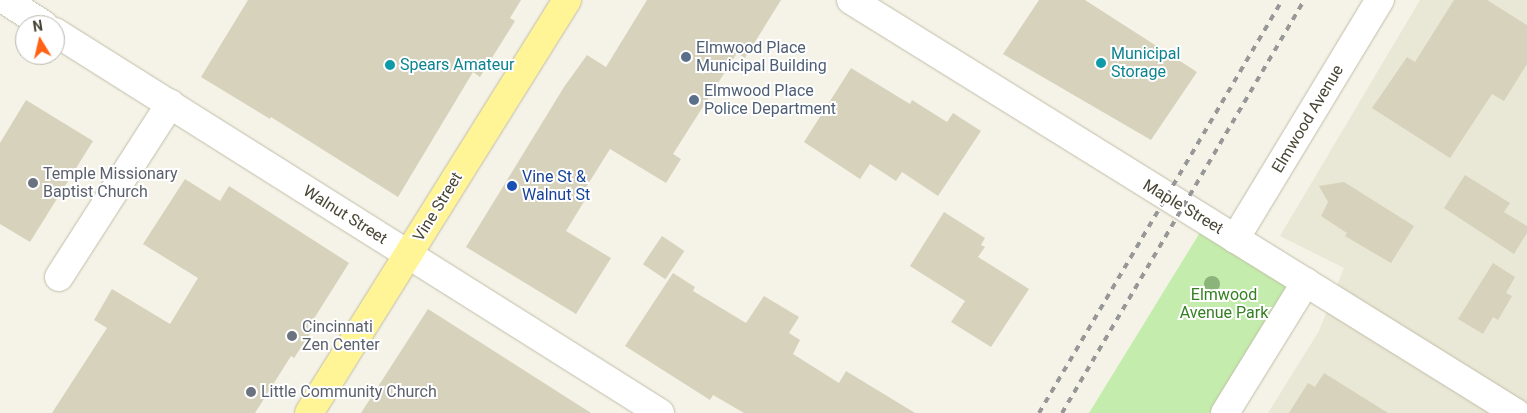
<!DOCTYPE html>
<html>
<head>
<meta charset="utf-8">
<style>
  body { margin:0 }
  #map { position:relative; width:1527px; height:413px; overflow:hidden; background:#f5f3e7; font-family:Roboto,sans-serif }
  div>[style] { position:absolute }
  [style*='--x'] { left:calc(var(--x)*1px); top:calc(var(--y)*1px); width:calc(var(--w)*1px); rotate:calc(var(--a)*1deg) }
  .residential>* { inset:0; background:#e9e7d5 }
  .green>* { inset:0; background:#c4ecac }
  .building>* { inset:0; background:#d7d2bb; transform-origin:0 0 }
  .roads { filter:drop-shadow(0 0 1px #c1bda9) drop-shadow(0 0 1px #c1bda9) }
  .minor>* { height:28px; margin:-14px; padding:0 14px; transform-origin:14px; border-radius:14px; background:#fff }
  .major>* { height:28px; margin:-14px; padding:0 14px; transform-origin:14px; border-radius:14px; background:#fff496 }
  .rail>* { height:4px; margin-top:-2px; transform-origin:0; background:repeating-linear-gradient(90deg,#979797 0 6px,transparent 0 12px) }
  .trees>* { width:16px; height:16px; margin:-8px; border-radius:50%; background:#8bb47b }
  .dots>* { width:14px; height:14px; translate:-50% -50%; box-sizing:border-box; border:2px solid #fff; border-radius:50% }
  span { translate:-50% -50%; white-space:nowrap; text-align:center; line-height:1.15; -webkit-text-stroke:4px #fff; paint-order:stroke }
  .service-label { font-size:16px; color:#4e5e75 }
  .left { translate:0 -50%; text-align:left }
  .culture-label { font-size:16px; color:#0d838f }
  .street-label { font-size:16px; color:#494535 }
  .worship-label { font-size:16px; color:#5b616d }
  .transit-label { font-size:16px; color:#164399 }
  .park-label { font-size:16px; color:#358023 }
  .north { position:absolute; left:15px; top:15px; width:50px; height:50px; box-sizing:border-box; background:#fff; border:1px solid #b6b5ae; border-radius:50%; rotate:351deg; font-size:14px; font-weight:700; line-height:20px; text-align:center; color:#494535 }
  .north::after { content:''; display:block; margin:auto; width:18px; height:22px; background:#ff6214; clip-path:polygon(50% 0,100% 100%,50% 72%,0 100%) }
</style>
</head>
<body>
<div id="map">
  <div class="residential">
    <i style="clip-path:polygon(1420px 0,1527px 0,1527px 413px,1268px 413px,1319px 331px,1344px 268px,1280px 236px)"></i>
  </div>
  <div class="green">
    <i style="clip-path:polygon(1207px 221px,1306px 282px,1225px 413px,1089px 413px)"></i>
  </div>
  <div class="building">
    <i style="clip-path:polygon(248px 0,521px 0,510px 18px,515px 21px,480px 77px,473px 72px,398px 197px,271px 117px,270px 119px,201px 77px)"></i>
    <i style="clip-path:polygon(647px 0,781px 0,745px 58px,737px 53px,673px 154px,681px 159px,666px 183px,610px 149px,580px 197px,585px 200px,566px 231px,611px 258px,576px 314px,466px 247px,564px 87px,587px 55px,606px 67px)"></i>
    <i style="clip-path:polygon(1039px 0,1085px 0,1197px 72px,1151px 140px,1003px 54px)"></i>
    <i style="clip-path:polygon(1454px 0,1487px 0,1527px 25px,1527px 64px,1504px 101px,1492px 94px,1450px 158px,1372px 108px,1407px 57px,1415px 62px)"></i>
    <i style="clip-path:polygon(851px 68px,910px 104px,912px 100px,947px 122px,953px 113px,981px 131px,938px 196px,902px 172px,896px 181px,870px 164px,860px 179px,804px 142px)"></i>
    <i style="clip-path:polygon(26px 100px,93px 141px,30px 242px,0 224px,0 143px)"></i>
    <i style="clip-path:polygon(1465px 175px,1510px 203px,1504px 212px,1527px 226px,1527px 233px,1514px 254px,1444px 208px)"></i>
    <i style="clip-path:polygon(185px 179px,220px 201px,229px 186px,349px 263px,310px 325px,314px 328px,294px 358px,291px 356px,255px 413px,52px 413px,107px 328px,94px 320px,112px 289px,170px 324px,198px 278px,143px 244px)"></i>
    <i style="clip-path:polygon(1344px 182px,1414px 226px,1391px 263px,1345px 236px,1347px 233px,1321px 216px,1328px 202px,1319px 186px)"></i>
    <i style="clip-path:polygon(944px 212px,985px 238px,981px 245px,985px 247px,978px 257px,1029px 289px,991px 347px,951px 322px,965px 301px,910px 266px)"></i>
    <i style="left:662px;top:236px;width:27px;height:34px;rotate:34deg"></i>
    <i style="clip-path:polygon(1493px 263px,1515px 277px,1506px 293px,1512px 296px,1498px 320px,1493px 317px,1483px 334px,1458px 319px)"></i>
    <i style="clip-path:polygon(673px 273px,695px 287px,693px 291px,746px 323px,764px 296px,799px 317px,789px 333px,800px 340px,793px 354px,839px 383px,846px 371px,915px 413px,744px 413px,713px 395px,710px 400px,625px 346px)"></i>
    <i style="clip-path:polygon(428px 309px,591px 413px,361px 413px)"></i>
    <i style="clip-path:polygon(1324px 373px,1388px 413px,1289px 413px,1308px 383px,1315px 387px)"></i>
  </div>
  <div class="roads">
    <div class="minor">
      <i style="--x:5;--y:0;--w:46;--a:32.7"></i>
      <i style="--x:851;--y:0;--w:783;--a:31.84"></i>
      <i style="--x:55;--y:32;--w:715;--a:32.2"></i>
      <i style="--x:1235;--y:239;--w:280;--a:-58.8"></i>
      <i style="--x:59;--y:277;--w:206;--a:-57.3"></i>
      <i style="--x:1225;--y:413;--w:154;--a:-58.3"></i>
    </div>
    <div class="major">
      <i style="--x:309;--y:413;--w:487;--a:-58"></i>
    </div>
  </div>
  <div class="rail">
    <i style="--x:1039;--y:413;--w:479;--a:-59.5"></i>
    <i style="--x:1062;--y:413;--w:479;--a:-59.6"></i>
  </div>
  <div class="trees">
    <i style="left:1212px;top:284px"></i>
  </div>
  <div class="dots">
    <i style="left:686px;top:57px;background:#5c6f8a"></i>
    <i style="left:1101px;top:63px;background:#0f9aa8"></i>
    <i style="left:390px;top:65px;background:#0f9aa8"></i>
    <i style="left:694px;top:100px;background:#5c6f8a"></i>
    <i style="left:33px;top:183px;background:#6b7280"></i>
    <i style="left:512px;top:186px;background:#1a4fb4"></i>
    <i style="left:292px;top:336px;background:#6b7280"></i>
    <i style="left:251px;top:392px;background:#6b7280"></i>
  </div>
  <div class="service-label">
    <span class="left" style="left:696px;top:57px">Elmwood Place<br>Municipal Building</span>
    <span class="left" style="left:704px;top:100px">Elmwood Place<br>Police Department</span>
  </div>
  <div class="culture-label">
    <span class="left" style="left:1111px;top:63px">Municipal<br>Storage</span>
    <span class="left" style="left:400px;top:65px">Spears Amateur</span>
  </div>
  <div class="street-label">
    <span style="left:1308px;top:119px;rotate:-59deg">Elmwood Avenue</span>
    <span style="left:438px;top:207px;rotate:-58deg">Vine Street</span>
    <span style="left:1183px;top:207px;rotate:31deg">Maple Street</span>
    <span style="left:345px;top:215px;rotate:32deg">Walnut Street</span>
  </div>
  <div class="worship-label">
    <span class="left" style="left:43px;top:183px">Temple Missionary<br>Baptist Church</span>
    <span class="left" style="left:302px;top:336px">Cincinnati<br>Zen Center</span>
    <span class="left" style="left:261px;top:392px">Little Community Church</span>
  </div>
  <div class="transit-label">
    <span class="left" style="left:522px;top:186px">Vine St &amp;<br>Walnut St</span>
  </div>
  <div class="park-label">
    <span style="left:1224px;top:304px">Elmwood<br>Avenue Park</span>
  </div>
  <div class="north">N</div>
</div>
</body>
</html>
